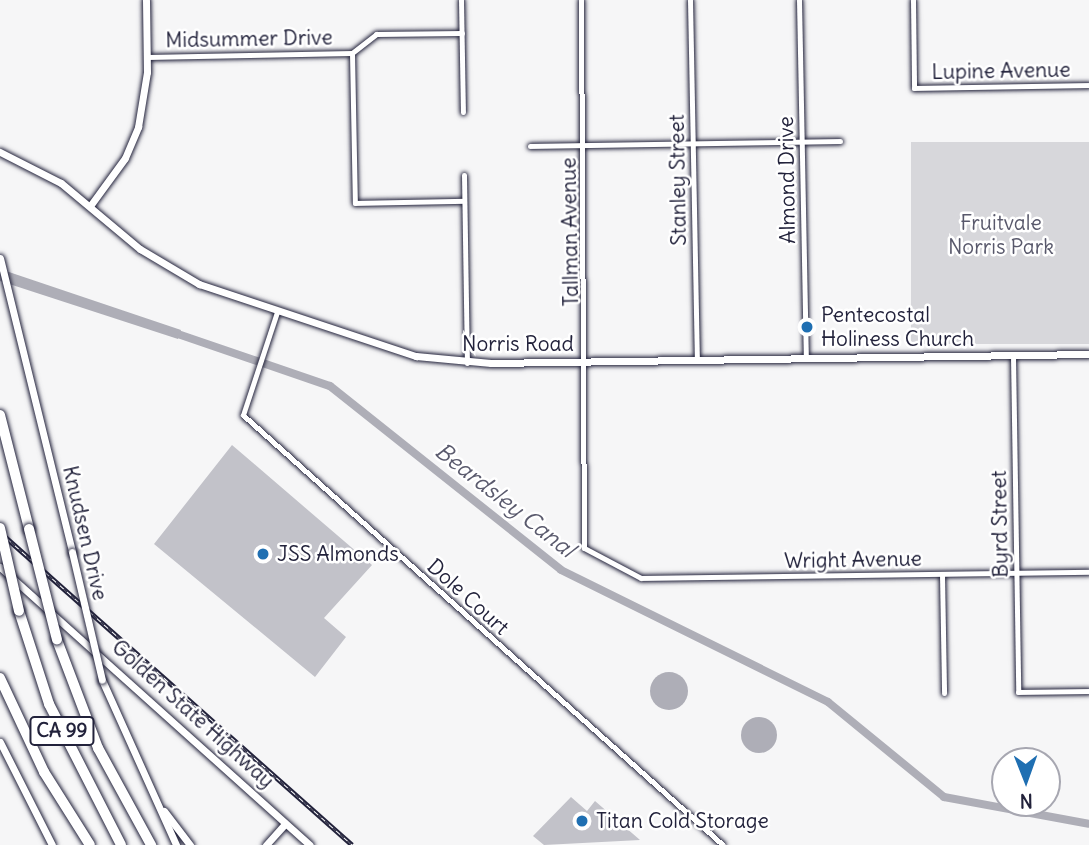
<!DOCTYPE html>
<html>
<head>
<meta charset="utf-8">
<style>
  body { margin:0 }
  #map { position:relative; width:1089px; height:845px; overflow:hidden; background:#f6f6f7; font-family:Delius,sans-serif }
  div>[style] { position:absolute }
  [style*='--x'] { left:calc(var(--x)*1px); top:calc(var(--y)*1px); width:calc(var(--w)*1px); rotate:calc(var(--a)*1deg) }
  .green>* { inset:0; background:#d7d7db; transform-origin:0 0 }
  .water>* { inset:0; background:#aeaeb7 }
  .round { border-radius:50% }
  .canal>* { height:8px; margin:-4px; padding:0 4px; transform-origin:4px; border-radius:4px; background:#aeaeb7 }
  .building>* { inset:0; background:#c2c2c9 }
  .roads { filter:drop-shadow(0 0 2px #22223b) drop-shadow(0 0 2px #22223b) }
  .minor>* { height:5px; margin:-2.5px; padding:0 2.5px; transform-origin:2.5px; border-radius:2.5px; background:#fff }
  .tertiary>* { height:7px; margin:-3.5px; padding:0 3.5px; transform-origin:3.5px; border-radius:3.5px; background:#fff }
  .motorway>* { height:10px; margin:-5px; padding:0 5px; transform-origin:5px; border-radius:5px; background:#fff }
  .rail>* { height:4.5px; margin-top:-2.25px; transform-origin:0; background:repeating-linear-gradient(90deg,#fff 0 5px,#22223b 0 10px); box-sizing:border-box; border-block:2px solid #22223b }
  .bridges { filter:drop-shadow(0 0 2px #22223b) drop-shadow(0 0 2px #22223b) }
  .tertiary-bridge>* { height:7px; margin:-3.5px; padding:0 3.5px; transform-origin:3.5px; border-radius:3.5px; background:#fff }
  .motorway-bridge>* { height:10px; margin:-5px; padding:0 5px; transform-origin:5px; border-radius:5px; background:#fff }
  .dots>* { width:19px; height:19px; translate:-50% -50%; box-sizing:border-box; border:4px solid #fff; border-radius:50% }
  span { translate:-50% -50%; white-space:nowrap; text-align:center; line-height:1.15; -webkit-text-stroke:5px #fff; paint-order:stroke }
  .shield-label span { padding:2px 5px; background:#fff; border:2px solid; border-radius:5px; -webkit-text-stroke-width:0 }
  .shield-label { font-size:19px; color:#22223b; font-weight:700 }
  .street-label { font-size:21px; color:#22223b }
  .park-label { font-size:21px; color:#58586b }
  .poi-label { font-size:21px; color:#22223b }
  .left { translate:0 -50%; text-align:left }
  .water-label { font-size:23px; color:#5a5a6d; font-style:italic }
  .north { position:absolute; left:991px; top:747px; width:70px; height:70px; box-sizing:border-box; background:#fff; border:2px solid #a7a7b1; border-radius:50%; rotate:179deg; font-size:19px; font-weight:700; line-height:28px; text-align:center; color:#22223b }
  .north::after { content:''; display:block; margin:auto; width:24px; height:32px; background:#1f6fb2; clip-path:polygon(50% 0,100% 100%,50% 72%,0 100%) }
</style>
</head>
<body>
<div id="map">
  <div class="green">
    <i style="left:1089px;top:142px;width:202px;height:178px;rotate:90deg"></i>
  </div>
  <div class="water">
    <i style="clip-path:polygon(0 269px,181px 330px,178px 339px,0 281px)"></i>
    <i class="round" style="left:650px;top:672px;width:38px;height:38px"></i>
    <i class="round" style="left:741px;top:717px;width:36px;height:36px"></i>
  </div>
  <div class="canal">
    <i style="--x:172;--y:332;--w:167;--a:18.9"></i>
    <i style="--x:330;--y:386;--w:295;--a:38.5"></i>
    <i style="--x:561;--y:570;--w:298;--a:26.3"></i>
    <i style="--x:828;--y:702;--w:150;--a:39.3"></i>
    <i style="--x:944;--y:797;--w:147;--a:10.5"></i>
  </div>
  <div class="building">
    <i style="clip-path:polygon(232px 445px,372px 565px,324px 618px,346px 637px,315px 677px,154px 544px)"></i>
    <i style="clip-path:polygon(571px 797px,587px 811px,595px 801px,640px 840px,544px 845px,533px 836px)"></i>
  </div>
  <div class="roads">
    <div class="minor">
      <i style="--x:461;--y:0;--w:112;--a:89"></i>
      <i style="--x:581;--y:0;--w:548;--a:89.69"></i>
      <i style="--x:584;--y:548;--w:64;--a:27.8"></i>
      <i style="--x:641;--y:578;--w:448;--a:-0.8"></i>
      <i style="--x:690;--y:0;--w:360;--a:88.9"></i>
      <i style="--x:799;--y:0;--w:359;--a:88.9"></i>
      <i style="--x:913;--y:0;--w:88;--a:89.3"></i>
      <i style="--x:914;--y:88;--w:175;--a:-1"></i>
      <i style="--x:352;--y:53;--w:150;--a:88.9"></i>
      <i style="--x:355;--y:203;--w:109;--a:-1.1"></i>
      <i style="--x:352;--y:53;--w:31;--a:-38"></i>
      <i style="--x:376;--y:34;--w:86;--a:-0.7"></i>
      <i style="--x:147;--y:57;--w:205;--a:-1.1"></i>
      <i style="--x:530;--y:146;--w:310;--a:-0.9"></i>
      <i style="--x:464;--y:175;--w:188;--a:89.1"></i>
      <i style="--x:277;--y:312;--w:108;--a:108.3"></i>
      <i style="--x:243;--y:415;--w:644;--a:41.86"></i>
      <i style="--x:1013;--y:356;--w:336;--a:89.1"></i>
      <i style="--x:1018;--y:692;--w:71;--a:-0.8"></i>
      <i style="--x:942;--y:574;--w:119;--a:89"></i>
    </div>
    <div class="tertiary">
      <i style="--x:0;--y:152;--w:68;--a:26.9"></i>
      <i style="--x:61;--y:183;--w:103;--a:39.9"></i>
      <i style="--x:140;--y:249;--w:69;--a:30.7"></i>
      <i style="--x:199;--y:284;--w:229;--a:18.4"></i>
      <i style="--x:416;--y:356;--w:75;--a:5.3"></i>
      <i style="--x:491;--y:363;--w:598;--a:-0.86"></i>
      <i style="--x:90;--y:206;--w:59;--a:-53.9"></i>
      <i style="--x:125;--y:158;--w:34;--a:-67"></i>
      <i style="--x:138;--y:127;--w:56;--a:-80.7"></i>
      <i style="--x:147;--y:72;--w:72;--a:-90.8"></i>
      <i style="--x:0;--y:258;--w:303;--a:76.2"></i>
      <i style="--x:0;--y:567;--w:416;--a:41.9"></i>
      <i style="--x:102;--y:680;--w:181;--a:65.8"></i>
      <i style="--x:0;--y:742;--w:115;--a:63.2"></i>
      <i style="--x:164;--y:811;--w:43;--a:52.6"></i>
      <i style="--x:266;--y:845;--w:28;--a:-48"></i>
    </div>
    <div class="motorway">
      <i style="--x:0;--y:415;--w:118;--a:75.7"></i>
      <i style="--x:19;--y:611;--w:98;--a:72.1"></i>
      <i style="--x:49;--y:704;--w:158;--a:62.9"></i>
      <i style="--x:57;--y:640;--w:116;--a:69.2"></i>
      <i style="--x:98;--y:748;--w:111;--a:61.3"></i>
      <i style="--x:0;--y:678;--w:104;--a:64.9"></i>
      <i style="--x:44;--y:772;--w:86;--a:57.8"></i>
    </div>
  </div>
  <div class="rail">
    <i style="--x:0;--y:532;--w:471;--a:41.6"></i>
  </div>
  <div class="bridges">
    <div class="tertiary-bridge">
      <i style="--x:72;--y:552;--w:131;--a:76.8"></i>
    </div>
    <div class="motorway-bridge">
      <i style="--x:0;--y:528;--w:85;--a:77.1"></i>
      <i style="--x:29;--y:529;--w:114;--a:75.8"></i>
    </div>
  </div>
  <div class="dots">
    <i style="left:807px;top:327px;background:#1f6fb2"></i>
    <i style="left:263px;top:554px;background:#1f6fb2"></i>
    <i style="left:582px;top:821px;background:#1f6fb2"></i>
  </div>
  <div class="shield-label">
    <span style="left:62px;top:731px">CA 99</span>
  </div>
  <div class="street-label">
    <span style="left:249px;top:39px;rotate:-1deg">Midsummer Drive</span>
    <span style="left:1001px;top:71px;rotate:-1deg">Lupine Avenue</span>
    <span style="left:678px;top:180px;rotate:-91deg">Stanley Street</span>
    <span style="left:787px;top:180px;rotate:-91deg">Almond Drive</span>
    <span style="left:570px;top:232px;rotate:-91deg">Tallman Avenue</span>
    <span style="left:518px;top:344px">Norris Road</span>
    <span style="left:1000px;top:524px;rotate:-91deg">Byrd Street</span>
    <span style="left:85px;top:533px;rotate:77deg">Knudsen Drive</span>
    <span style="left:853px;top:560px;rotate:-1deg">Wright Avenue</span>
    <span style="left:468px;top:597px;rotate:42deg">Dole Court</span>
    <span style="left:193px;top:714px;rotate:42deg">Golden State Highway</span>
  </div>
  <div class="park-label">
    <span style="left:1001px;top:235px">Fruitvale<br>Norris Park</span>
  </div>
  <div class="poi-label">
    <span class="left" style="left:821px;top:327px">Pentecostal<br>Holiness Church</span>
    <span class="left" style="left:277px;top:554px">JSS Almonds</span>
    <span class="left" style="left:596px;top:821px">Titan Cold Storage</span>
  </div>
  <div class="water-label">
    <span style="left:505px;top:500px;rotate:38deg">Beardsley Canal</span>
  </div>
  <div class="north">N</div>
</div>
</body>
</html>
